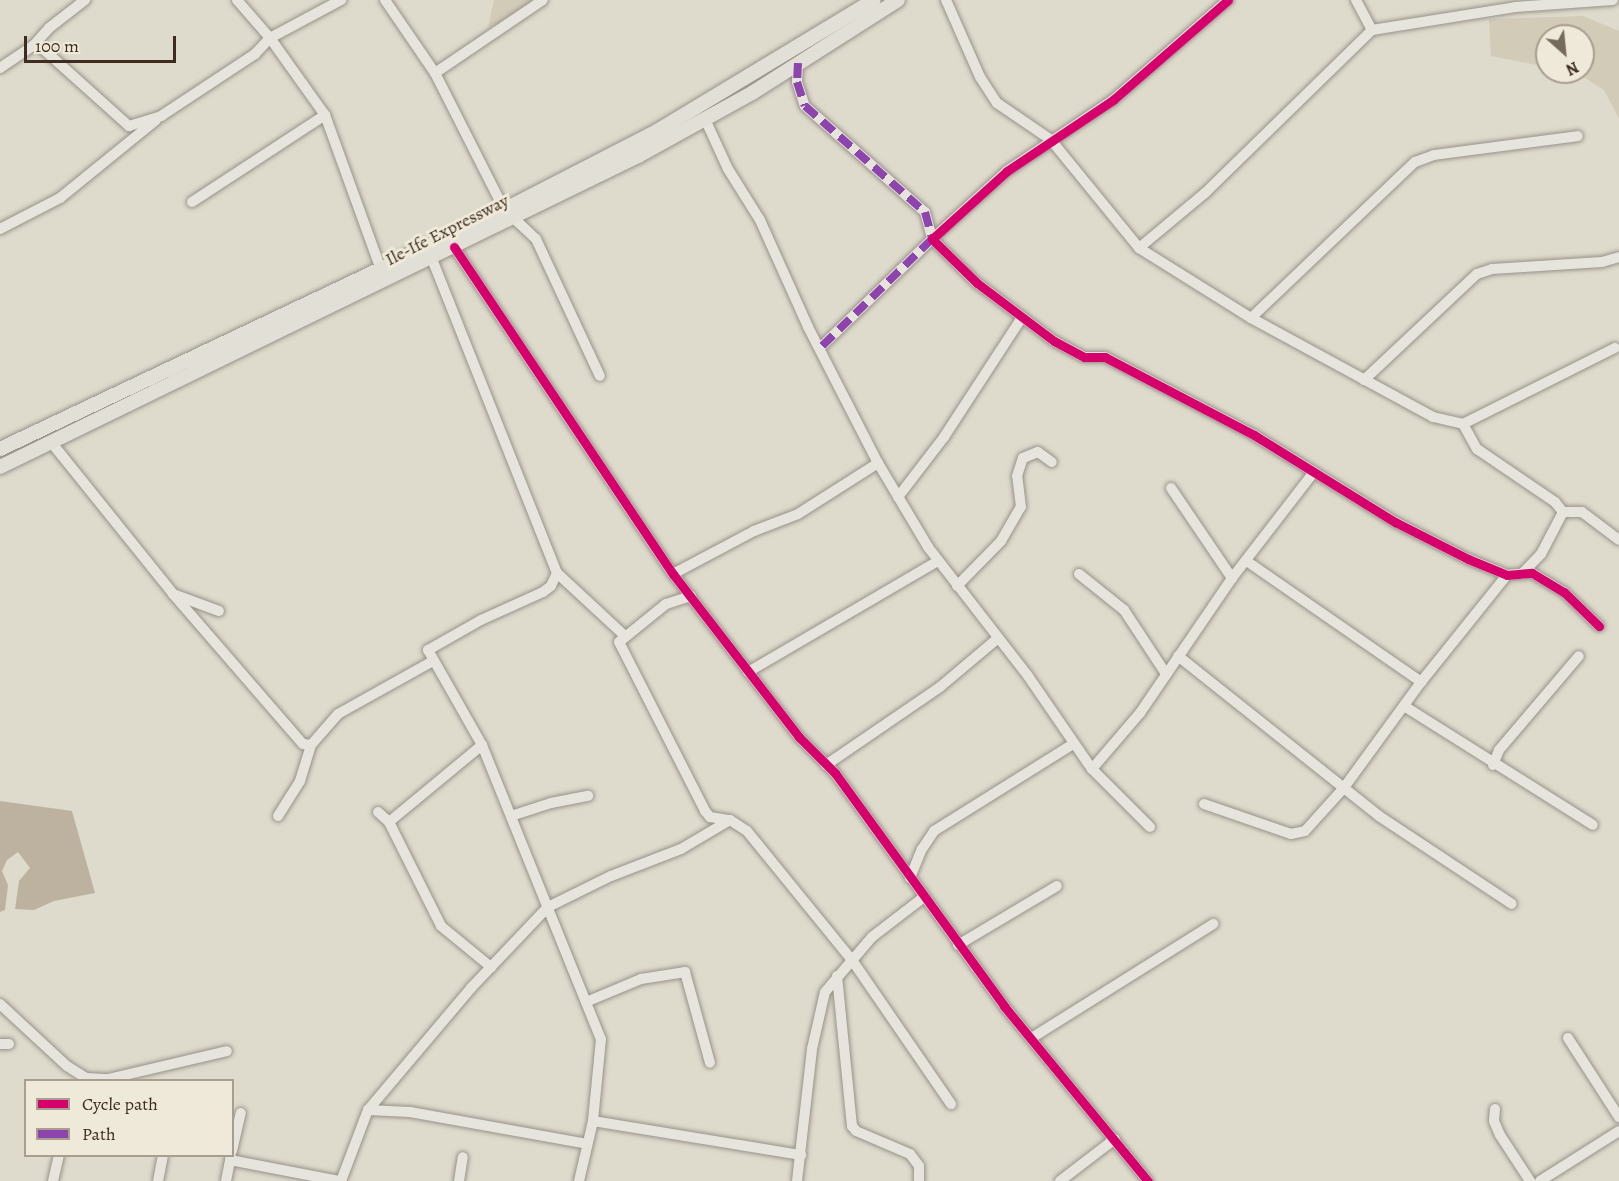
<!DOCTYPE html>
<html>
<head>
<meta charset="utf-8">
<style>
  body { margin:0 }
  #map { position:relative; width:1619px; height:1181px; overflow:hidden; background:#dedacc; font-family:Alegreya,serif }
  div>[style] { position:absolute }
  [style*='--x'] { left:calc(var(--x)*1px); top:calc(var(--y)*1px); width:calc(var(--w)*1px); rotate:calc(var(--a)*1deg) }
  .green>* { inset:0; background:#d2cbb8 }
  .water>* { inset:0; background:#bcb29f }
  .roads { filter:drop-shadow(0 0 2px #989289) drop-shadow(0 0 2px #989289) }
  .minor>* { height:10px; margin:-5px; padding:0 5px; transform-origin:5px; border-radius:5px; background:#e6e4dd }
  .major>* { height:14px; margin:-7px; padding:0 7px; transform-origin:7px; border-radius:7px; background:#e2dfd7 }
  .quiet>* { height:8px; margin-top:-4px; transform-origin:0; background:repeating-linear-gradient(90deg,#8e44ad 0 15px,transparent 0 23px) }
  .cycleway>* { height:9px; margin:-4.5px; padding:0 4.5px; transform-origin:4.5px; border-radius:4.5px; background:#d6006c }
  span { translate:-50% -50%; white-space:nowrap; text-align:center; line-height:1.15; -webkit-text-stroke:6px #efe9d9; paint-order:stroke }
  .street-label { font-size:18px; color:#3e2d1f }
  .legend { position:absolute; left:24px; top:1079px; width:210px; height:78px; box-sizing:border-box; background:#efe9d9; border:2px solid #a89e8f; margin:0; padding:8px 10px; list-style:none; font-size:18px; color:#3e2d1f }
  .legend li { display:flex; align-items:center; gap:12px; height:30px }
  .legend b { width:30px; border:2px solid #a89e8f }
  .north { position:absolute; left:1535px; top:24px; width:60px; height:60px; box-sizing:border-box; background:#efe9d9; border:2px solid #a89e8f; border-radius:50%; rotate:153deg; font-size:16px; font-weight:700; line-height:24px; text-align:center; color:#3e2d1f }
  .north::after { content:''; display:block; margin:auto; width:21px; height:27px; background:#766a5c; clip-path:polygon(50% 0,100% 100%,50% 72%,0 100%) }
  .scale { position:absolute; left:24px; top:36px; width:152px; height:27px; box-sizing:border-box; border:3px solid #3e2d1f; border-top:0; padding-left:8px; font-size:18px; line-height:21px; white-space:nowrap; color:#3e2d1f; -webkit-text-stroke:4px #efe9d9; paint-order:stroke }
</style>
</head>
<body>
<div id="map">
  <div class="green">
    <i style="clip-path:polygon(494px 0,534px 0,510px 19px,488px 27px)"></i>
    <i style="clip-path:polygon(1583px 16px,1619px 31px,1619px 119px,1604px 90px,1582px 76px,1567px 72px,1583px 72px,1583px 36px,1547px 36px,1547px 67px,1491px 56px,1489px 19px)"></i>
  </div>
  <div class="water">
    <i style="clip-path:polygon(0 801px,72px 811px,95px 893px,54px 901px,34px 910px,15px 909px,19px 881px,30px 868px,18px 852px,7px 860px,2px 871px,8px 885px,5px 910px,0 912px)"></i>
  </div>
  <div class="roads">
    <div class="minor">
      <i style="--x:237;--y:0;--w:50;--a:49"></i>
      <i style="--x:270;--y:38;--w:95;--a:54.5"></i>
      <i style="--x:325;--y:115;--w:162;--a:70.1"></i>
      <i style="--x:385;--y:0;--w:88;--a:55.6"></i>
      <i style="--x:435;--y:73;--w:153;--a:63.1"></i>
      <i style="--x:504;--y:209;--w:44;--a:43.2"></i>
      <i style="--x:536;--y:239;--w:151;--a:65"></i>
      <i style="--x:946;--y:0;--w:84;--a:66.2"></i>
      <i style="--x:980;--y:77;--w:31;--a:57"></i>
      <i style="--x:997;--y:103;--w:65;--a:34.4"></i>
      <i style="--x:1051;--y:140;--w:139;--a:50.8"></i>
      <i style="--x:1139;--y:248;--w:132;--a:32"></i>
      <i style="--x:1251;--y:318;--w:207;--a:28.5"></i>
      <i style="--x:1433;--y:417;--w:31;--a:13"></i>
      <i style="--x:1463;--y:424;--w:170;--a:-26.6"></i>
      <i style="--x:1228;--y:0;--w:152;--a:139"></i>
      <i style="--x:1113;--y:100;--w:128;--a:146.2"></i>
      <i style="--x:1007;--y:171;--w:101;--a:137.8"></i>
      <i style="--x:932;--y:239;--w:63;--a:44.4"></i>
      <i style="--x:977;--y:283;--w:96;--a:37"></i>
      <i style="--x:1054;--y:341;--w:34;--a:28"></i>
      <i style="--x:1084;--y:357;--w:21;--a:0"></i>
      <i style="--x:1105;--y:357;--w:168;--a:27.6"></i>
      <i style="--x:1254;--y:435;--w:166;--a:31.7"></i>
      <i style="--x:1395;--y:522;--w:82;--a:26.9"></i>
      <i style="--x:1468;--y:559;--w:42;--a:22.3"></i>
      <i style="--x:1507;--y:575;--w:25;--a:-5"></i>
      <i style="--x:1532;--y:573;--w:37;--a:31"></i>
      <i style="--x:1564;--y:592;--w:49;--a:44.2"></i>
      <i style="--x:1356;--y:0;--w:34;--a:62"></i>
      <i style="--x:33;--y:46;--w:24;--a:-48"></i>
      <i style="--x:49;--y:28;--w:46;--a:-37.9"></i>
      <i style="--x:798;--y:63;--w:19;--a:93"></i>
      <i style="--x:797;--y:82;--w:25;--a:72"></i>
      <i style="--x:805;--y:106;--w:160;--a:41.5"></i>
      <i style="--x:925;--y:212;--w:28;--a:75"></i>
      <i style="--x:932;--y:239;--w:156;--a:135.8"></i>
      <i style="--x:0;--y:68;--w:40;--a:-34"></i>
      <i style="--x:33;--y:46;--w:9;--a:13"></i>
      <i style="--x:42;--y:48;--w:117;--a:41.9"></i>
      <i style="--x:129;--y:126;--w:34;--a:-17"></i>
      <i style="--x:161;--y:116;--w:113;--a:-33.4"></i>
      <i style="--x:255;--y:54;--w:22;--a:-47"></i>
      <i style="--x:270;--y:38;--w:81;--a:-28.2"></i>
      <i style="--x:435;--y:73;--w:130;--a:-34.1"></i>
      <i style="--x:705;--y:119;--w:55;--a:65.3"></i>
      <i style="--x:728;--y:169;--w:60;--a:57.9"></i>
      <i style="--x:760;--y:220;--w:117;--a:65.8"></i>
      <i style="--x:808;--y:327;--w:153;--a:62.8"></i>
      <i style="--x:878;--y:463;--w:98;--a:59.2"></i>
      <i style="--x:928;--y:547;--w:163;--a:52.2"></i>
      <i style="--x:1028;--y:676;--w:113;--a:55.5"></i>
      <i style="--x:1092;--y:769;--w:82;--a:45"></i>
      <i style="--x:192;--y:202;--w:159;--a:-33.2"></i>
      <i style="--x:0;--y:229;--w:68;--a:-27.3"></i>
      <i style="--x:60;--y:198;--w:124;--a:-39.1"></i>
      <i style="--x:454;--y:247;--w:394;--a:56.2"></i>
      <i style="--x:673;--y:574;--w:206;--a:52.3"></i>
      <i style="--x:799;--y:737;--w:51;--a:45"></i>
      <i style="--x:835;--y:773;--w:288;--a:54"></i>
      <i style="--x:1004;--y:1006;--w:227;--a:50.6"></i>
      <i style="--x:1139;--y:248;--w:86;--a:-39.8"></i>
      <i style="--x:1205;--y:193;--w:233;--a:-44.3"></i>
      <i style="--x:1372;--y:30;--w:145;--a:-9.1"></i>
      <i style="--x:1515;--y:7;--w:98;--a:-4.1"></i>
      <i style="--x:432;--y:259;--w:338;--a:68.3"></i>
      <i style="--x:557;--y:573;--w:14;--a:115"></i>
      <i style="--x:551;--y:586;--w:10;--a:143"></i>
      <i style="--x:543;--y:592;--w:68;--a:155.7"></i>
      <i style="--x:481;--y:620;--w:61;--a:150.5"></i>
      <i style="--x:428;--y:650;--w:109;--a:60.4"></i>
      <i style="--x:482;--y:745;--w:317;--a:68"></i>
      <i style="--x:601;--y:1039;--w:82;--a:95.6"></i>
      <i style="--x:593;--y:1121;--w:62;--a:103.1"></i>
      <i style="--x:1251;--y:318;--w:226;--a:-43.6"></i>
      <i style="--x:1415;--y:162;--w:20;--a:-20"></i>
      <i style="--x:1434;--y:155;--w:145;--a:-7.5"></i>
      <i style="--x:1364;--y:380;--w:155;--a:-43.2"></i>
      <i style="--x:1477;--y:274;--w:16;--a:-18"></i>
      <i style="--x:1492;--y:269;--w:110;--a:-3.6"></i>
      <i style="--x:1602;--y:262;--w:18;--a:-16"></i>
      <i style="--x:1463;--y:424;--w:29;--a:61"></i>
      <i style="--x:1477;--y:449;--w:94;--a:34.2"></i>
      <i style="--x:1555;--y:502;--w:13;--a:51"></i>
      <i style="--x:1563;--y:512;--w:47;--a:117.6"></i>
      <i style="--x:1541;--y:554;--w:28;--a:134"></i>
      <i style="--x:51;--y:442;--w:195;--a:51.2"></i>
      <i style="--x:173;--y:594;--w:49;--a:20.3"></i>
      <i style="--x:1171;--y:488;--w:109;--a:55.9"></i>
      <i style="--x:898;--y:497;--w:76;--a:-52.5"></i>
      <i style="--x:944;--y:437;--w:141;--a:-56.9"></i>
      <i style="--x:1563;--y:512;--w:19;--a:0"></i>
      <i style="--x:1582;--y:512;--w:46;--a:37.1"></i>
      <i style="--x:1248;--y:562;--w:211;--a:34.7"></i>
      <i style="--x:1421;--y:682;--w:137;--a:-51.2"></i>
      <i style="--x:557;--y:573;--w:91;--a:42.8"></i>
      <i style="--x:673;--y:574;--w:92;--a:-28"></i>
      <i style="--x:754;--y:531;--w:47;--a:-21.1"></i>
      <i style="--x:798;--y:514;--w:95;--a:-32.5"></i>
      <i style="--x:1079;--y:574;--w:58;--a:38.7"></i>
      <i style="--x:1124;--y:610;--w:77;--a:56.7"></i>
      <i style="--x:957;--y:586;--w:63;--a:-45.6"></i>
      <i style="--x:1001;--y:541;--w:39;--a:-60"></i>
      <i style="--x:1021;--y:507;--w:31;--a:-97"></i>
      <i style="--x:1017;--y:476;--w:19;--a:-72"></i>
      <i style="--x:1023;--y:458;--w:16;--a:-22"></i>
      <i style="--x:1038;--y:452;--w:17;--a:36"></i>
      <i style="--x:173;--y:594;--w:198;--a:49.1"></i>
      <i style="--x:303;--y:744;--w:8;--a:7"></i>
      <i style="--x:311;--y:745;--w:41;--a:-48.9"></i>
      <i style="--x:338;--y:714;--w:109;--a:-29.2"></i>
      <i style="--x:691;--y:596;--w:26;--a:162"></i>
      <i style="--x:666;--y:604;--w:60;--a:141"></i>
      <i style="--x:619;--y:642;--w:190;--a:63"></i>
      <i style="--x:705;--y:811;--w:8;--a:50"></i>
      <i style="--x:710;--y:817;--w:20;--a:9"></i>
      <i style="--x:1178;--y:656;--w:257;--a:38.5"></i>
      <i style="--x:1379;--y:816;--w:159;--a:33.5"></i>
      <i style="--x:748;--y:672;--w:220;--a:-30.3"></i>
      <i style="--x:1404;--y:706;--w:223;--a:32.2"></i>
      <i style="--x:826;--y:765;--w:138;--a:-34.4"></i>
      <i style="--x:940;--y:687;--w:75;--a:-40.1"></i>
      <i style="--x:1493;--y:765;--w:16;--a:-68"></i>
      <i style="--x:1499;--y:750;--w:123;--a:-49.6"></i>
      <i style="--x:1092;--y:769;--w:74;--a:-49.4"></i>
      <i style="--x:1140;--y:713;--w:163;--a:-55.7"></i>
      <i style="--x:1232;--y:578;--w:134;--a:-52.3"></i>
      <i style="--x:1204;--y:804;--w:92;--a:19"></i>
      <i style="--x:1291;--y:834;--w:14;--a:-12"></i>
      <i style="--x:1305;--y:831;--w:57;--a:-47.9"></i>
      <i style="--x:1343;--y:789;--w:132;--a:-53.9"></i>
      <i style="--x:378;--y:812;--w:15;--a:42"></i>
      <i style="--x:389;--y:822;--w:116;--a:63.4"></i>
      <i style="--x:441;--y:926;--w:65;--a:39.4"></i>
      <i style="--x:278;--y:816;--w:41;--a:-57.8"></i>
      <i style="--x:300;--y:781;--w:38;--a:-73"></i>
      <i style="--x:511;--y:816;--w:42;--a:-18"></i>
      <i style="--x:551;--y:803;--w:38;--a:-11"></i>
      <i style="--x:389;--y:822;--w:121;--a:-39.6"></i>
      <i style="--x:910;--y:878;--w:31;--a:-68"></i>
      <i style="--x:922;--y:849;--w:22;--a:-56"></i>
      <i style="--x:934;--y:831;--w:164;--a:-32"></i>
      <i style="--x:958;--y:945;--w:115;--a:-30.8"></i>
      <i style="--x:837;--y:976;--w:151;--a:84.3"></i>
      <i style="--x:852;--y:1126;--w:6;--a:51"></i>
      <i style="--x:856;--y:1131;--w:59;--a:23.1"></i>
      <i style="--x:910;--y:1154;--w:15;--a:53"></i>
      <i style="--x:919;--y:1166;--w:15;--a:90"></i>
      <i style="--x:586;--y:1002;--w:60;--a:-22.7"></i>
      <i style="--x:641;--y:979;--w:45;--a:-9"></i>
      <i style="--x:685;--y:972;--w:94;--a:74.6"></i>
      <i style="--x:0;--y:1004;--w:91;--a:42.8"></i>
      <i style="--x:67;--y:1066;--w:22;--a:32"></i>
      <i style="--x:86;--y:1078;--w:22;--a:3"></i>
      <i style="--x:108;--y:1079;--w:122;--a:-13.2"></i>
      <i style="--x:1033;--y:1037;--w:213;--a:-32.1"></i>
      <i style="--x:1568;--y:1038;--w:94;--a:57.2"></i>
      <i style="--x:0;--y:1044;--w:9;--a:0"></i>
      <i style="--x:1495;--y:1109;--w:12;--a:95"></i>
      <i style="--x:1494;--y:1121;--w:15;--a:67"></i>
      <i style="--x:1500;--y:1135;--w:55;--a:56.9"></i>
      <i style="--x:368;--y:1110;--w:42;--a:2.7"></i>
      <i style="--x:410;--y:1112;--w:180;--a:10.2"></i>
      <i style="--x:593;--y:1121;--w:211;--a:9.3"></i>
      <i style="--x:232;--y:1151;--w:39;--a:-77"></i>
      <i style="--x:230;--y:1160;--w:111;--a:10.9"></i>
      <i style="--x:53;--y:1181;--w:26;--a:-77"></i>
      <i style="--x:158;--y:1181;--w:25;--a:-79"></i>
      <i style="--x:226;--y:1181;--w:25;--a:-79"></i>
      <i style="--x:341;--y:1181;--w:76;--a:-69.2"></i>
      <i style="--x:368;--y:1110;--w:160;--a:-49.8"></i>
      <i style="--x:471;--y:988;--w:112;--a:-46.5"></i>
      <i style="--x:548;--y:907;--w:70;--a:-26.2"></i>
      <i style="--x:611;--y:876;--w:75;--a:-21.1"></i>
      <i style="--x:681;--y:849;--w:57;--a:-30.6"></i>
      <i style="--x:730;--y:820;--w:20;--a:33"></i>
      <i style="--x:747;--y:831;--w:166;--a:50.9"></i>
      <i style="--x:852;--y:960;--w:175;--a:55.5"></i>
      <i style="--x:459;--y:1181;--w:24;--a:-81"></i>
      <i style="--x:797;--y:1181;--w:133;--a:-83.5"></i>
      <i style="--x:812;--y:1049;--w:58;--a:-77.2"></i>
      <i style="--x:825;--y:992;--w:72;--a:-49.5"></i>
      <i style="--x:872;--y:937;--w:66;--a:-37.6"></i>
      <i style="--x:1060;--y:1181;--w:69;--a:-37.4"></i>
      <i style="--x:1540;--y:1181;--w:93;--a:-32.3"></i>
    </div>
    <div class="major">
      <i style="--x:0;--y:449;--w:533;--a:-25.32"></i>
      <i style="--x:482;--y:221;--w:197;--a:-27.2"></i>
      <i style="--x:657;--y:131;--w:253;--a:-31.1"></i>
      <i style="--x:0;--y:467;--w:710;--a:-25.99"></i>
      <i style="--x:638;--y:156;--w:130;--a:-28.9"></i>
      <i style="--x:752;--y:93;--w:173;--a:-32.5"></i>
    </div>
  </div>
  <div class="quiet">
    <i style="--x:798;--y:63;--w:19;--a:93"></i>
    <i style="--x:797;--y:82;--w:25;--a:72"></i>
    <i style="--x:805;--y:106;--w:160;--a:41.5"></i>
    <i style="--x:925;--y:212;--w:28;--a:75"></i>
    <i style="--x:932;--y:239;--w:156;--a:135.8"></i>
  </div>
  <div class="cycleway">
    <i style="--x:1228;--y:0;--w:152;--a:139"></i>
    <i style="--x:1113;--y:100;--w:128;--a:146.2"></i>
    <i style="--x:1007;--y:171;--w:101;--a:137.8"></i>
    <i style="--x:932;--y:239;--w:63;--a:44.4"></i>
    <i style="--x:977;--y:283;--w:96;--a:37"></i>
    <i style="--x:1054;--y:341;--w:34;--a:28"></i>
    <i style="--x:1084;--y:357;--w:21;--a:0"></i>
    <i style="--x:1105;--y:357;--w:168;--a:27.6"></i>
    <i style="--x:1254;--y:435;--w:166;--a:31.7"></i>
    <i style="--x:1395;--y:522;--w:82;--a:26.9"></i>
    <i style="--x:1468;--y:559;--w:42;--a:22.3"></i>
    <i style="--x:1507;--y:575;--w:25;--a:-5"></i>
    <i style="--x:1532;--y:573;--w:37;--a:31"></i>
    <i style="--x:1564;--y:592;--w:49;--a:44.2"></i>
    <i style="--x:454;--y:247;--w:394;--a:56.2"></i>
    <i style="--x:673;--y:574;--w:206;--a:52.3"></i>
    <i style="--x:799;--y:737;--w:51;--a:45"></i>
    <i style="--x:835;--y:773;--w:288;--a:54"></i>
    <i style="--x:1004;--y:1006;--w:227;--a:50.6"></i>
  </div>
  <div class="street-label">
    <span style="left:447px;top:230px;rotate:-27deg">Ile-Ife Expressway</span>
  </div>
  <ul class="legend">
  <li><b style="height:8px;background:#d6006c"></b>Cycle path</li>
  <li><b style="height:8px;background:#8e44ad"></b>Path</li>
  </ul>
  <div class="north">N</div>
  <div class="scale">100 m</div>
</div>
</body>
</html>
